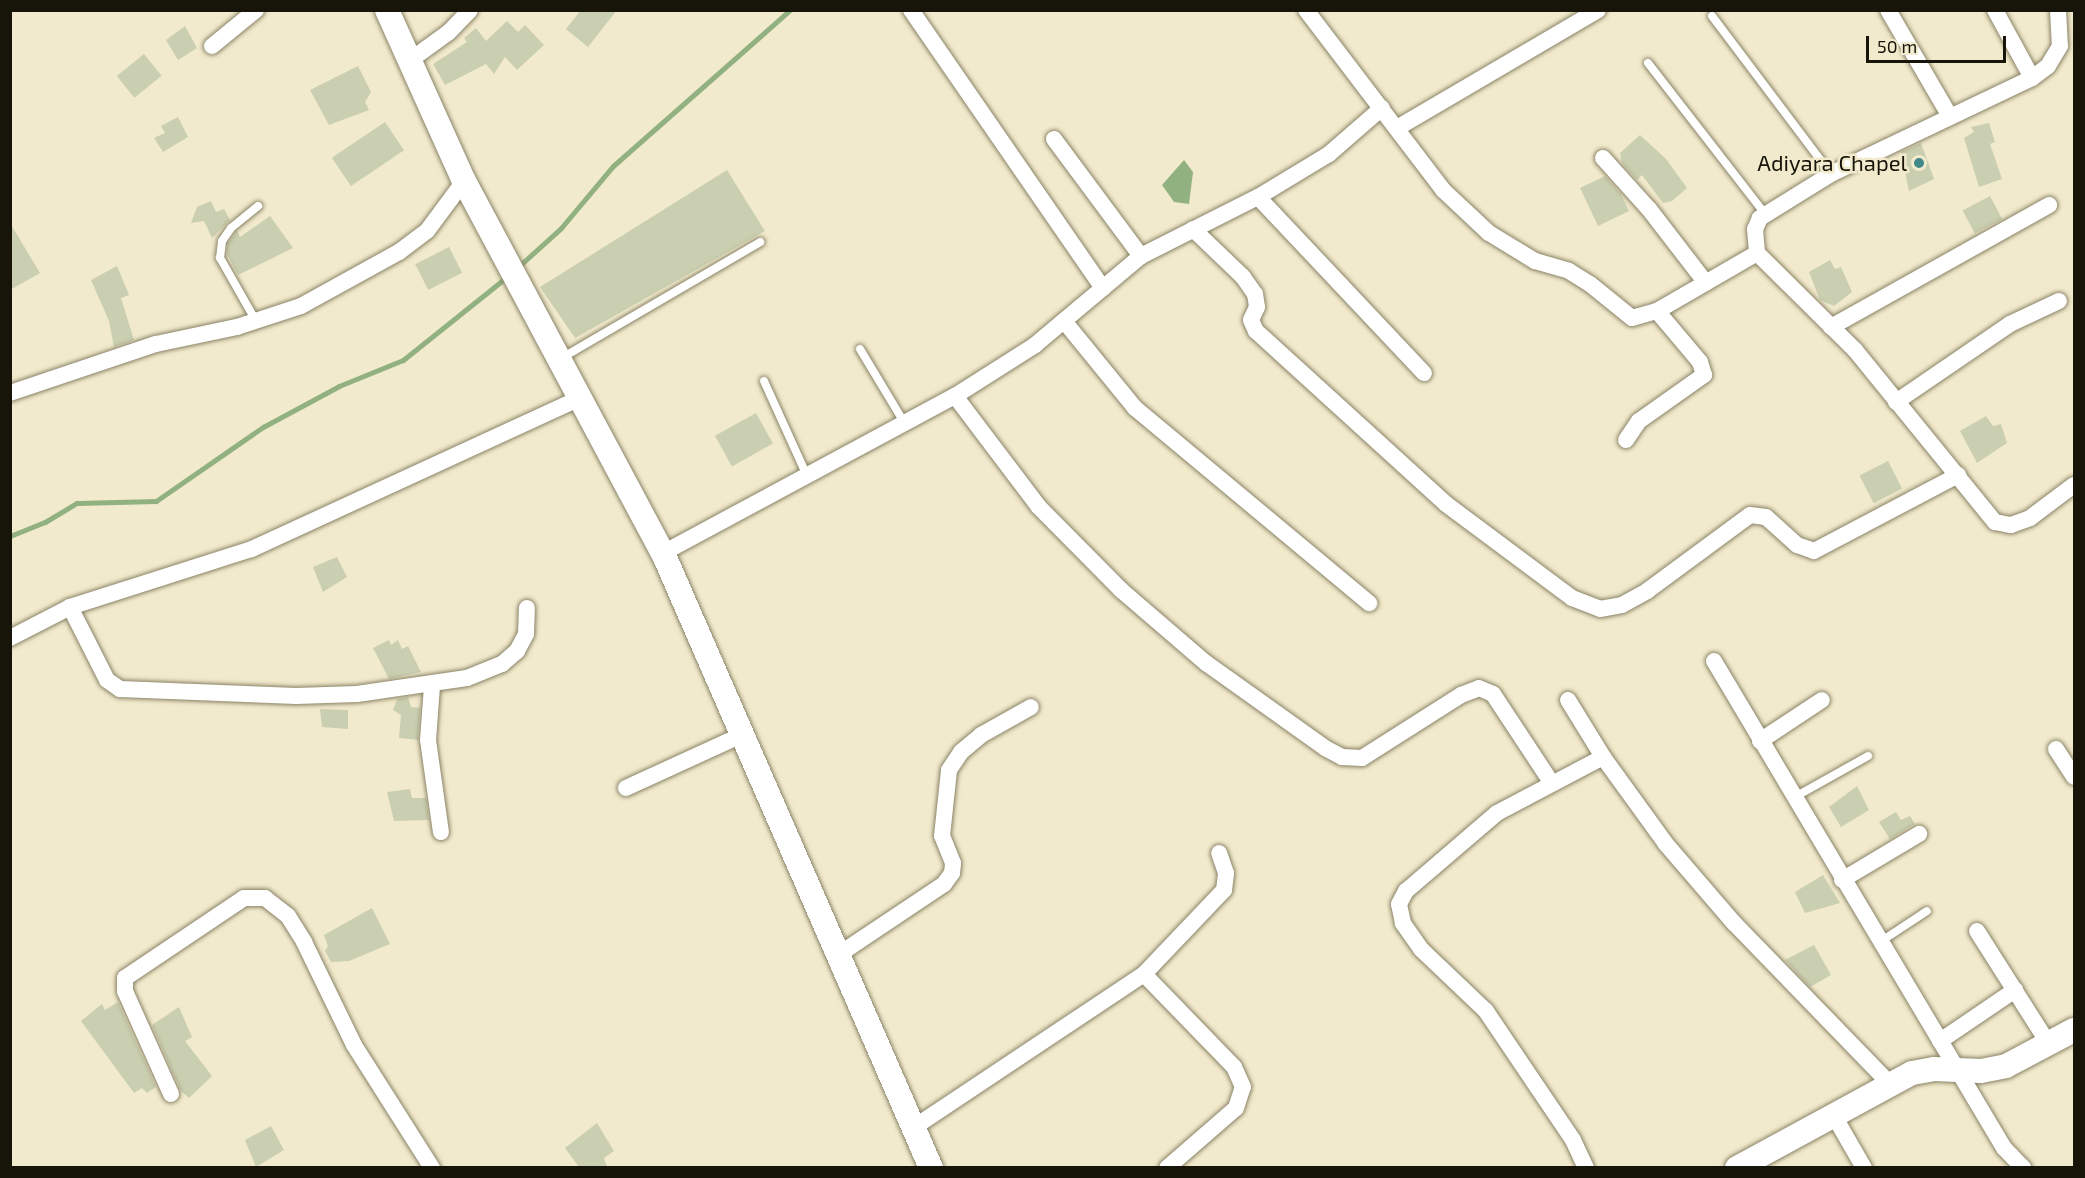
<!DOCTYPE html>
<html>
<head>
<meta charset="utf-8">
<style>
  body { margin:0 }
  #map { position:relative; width:2085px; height:1178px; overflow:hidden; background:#f2eacc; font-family:"Exo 2",sans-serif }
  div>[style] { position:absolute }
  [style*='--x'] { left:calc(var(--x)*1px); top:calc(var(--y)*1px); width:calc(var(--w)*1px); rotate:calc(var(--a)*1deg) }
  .water>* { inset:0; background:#92b181 }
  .stream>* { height:5px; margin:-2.5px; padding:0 2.5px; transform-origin:2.5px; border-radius:2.5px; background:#92b181 }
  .building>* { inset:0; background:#cacfb1; transform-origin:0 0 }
  .roads { filter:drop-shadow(0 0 2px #8a8367) drop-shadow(0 0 2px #8a8367) }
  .lane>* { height:8px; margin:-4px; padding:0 4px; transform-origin:4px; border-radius:4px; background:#fff }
  .street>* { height:16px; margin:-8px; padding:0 8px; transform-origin:8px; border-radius:8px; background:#fff }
  .secondary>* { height:24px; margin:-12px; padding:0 12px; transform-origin:12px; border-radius:12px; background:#fff }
  .dots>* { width:16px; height:16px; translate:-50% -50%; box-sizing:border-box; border:3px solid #f2eacc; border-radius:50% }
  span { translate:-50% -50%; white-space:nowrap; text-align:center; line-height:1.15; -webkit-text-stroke:5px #f2eacc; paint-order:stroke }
  .poi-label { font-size:22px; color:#17150a }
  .right { translate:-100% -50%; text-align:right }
  .frame { position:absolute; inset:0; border:12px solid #17150a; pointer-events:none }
  .scale { position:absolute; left:1866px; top:36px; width:140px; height:27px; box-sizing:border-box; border:3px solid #17150a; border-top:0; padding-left:8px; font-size:18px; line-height:21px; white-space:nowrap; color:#17150a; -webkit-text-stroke:4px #f2eacc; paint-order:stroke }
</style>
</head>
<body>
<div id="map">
  <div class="water">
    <i style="clip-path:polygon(1184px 160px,1193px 172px,1189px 204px,1174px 202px,1162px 185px)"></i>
  </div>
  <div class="stream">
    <i style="--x:518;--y:267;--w:58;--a:-42.2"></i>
    <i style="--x:561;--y:228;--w:81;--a:-50"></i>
    <i style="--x:613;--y:166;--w:236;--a:-41.4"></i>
    <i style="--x:10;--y:536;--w:38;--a:-22"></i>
    <i style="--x:45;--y:522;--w:37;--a:-31"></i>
    <i style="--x:77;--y:503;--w:79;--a:-1.5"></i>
    <i style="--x:156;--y:501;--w:130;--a:-34.7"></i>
    <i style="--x:263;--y:427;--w:86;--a:-28.3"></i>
    <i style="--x:339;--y:386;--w:69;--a:-22.1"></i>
    <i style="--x:403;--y:360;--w:134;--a:-38.7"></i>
  </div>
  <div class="building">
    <i style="clip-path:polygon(581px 10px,617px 10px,588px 47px,566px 29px)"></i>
    <i style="clip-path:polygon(507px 21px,518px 32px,525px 25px,544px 45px,517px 70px,505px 57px,494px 74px,486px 64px,445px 85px,433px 64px,467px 42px,464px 38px,476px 28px,486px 41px)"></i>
    <i style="clip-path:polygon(185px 26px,197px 48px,178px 60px,166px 40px)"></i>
    <i style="left:144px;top:54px;width:28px;height:35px;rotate:51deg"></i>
    <i style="clip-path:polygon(358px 66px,371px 92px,365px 102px,369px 110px,329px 125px,310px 90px)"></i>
    <i style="clip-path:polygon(178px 117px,188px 137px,163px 152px,154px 138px,165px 133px,161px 126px)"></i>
    <i style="left:385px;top:122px;width:34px;height:64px;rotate:56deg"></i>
    <i style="clip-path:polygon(1989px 123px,1995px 142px,1990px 144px,2002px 179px,1979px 187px,1964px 138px,1974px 132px,1971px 127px)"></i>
    <i style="clip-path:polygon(1640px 135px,1666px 159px,1687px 188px,1672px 201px,1663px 203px,1642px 175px,1637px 180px,1622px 163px,1620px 153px)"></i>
    <i style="clip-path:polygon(1921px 143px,1934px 179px,1909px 191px,1901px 152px)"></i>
    <i style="clip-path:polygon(727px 170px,765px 231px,575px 338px,540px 287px)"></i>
    <i style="clip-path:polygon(1605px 176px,1621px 194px,1629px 211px,1598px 226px,1580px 188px)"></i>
    <i style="left:1990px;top:196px;width:26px;height:31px;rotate:62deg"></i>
    <i style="clip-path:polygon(211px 201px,216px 212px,224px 209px,230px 220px,212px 238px,204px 221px,191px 223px,197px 207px)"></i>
    <i style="clip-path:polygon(270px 216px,293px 248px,238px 275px,227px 254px,228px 243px,237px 231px,240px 237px)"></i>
    <i style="clip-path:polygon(10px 223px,40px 273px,10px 290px)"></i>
    <i style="left:449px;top:247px;width:29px;height:38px;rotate:63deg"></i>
    <i style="clip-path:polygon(1830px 260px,1835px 269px,1841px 267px,1852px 292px,1834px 306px,1820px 300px,1809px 272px)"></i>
    <i style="clip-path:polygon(117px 266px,129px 295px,121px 298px,134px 340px,114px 347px,109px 321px,91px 280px)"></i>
    <i style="left:756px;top:413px;width:35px;height:47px;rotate:61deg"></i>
    <i style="clip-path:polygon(1986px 416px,1993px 426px,2001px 424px,2007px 443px,1977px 463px,1960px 431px)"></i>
    <i style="left:1888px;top:461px;width:31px;height:32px;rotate:63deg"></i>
    <i style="clip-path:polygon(337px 557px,347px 577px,323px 592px,313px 567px)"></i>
    <i style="clip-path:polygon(389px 640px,391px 645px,398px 640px,402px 649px,408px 646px,421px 672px,389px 679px,373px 648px)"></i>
    <i style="clip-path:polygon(408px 697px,411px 707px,420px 708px,418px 740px,399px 738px,401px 715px,393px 710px,397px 699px)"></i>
    <i style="clip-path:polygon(320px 709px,348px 710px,348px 729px,322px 727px)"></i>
    <i style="clip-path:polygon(1857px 786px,1869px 810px,1841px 827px,1829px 807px)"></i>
    <i style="clip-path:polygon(410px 789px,412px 798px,426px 798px,429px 820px,394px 821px,387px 792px)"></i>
    <i style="clip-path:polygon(1896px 812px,1901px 820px,1910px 816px,1915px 824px,1890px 839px,1879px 822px)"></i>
    <i style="clip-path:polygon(1823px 875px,1840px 903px,1805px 913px,1795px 892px)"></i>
    <i style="clip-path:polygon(372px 908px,390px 944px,349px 961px,331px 962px,325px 951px,328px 946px,324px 935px)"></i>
    <i style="clip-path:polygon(1814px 945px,1831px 975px,1810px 987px,1785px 960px)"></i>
    <i style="clip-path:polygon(118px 1002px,156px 1087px,147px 1093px,142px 1088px,134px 1093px,81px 1021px,102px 1004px,105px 1010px)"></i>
    <i style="clip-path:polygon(179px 1007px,192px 1037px,185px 1041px,212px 1076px,189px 1098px,181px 1091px,152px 1025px)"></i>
    <i style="clip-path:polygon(597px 1123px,614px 1151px,604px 1158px,607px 1167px,579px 1167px,565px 1148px)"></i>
    <i style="clip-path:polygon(271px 1126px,284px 1150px,256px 1167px,245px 1140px)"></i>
  </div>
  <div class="roads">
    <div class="lane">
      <i style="--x:1712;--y:16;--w:198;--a:53"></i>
      <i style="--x:1648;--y:63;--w:191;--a:52.2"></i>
      <i style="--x:256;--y:321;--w:73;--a:-119.7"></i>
      <i style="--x:220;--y:258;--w:17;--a:-83"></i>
      <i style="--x:222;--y:241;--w:16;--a:-55"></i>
      <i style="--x:231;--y:228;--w:35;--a:-39"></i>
      <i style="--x:860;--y:349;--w:87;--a:59"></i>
      <i style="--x:560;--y:359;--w:232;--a:-30.3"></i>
      <i style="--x:764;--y:381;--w:104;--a:65.6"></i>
      <i style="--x:1793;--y:798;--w:86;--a:-29.2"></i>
      <i style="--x:1880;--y:942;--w:56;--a:-33.4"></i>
    </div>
    <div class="street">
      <i style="--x:911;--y:10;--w:338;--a:55.4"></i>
      <i style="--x:1306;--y:10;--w:226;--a:52.7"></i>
      <i style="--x:1443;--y:190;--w:63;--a:43.1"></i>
      <i style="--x:1489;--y:233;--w:54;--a:31.3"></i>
      <i style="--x:1535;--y:261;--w:35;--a:16"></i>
      <i style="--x:1569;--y:271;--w:25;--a:32"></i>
      <i style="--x:1590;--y:284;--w:54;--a:39"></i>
      <i style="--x:1632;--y:318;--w:26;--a:-16"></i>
      <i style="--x:1657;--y:311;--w:116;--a:-30.1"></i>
      <i style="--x:1888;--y:10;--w:121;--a:59.8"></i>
      <i style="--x:1995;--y:10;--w:77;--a:61.4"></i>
      <i style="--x:2058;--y:10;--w:36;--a:87"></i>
      <i style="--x:2060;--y:46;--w:23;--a:121"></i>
      <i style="--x:2048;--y:66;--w:20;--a:143"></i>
      <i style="--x:2032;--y:78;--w:223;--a:154.5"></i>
      <i style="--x:1831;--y:174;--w:84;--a:148.2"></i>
      <i style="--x:1760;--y:218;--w:12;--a:114"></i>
      <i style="--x:1755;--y:229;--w:24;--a:85"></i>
      <i style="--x:1757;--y:253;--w:138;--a:44.7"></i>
      <i style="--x:1855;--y:350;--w:222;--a:50.9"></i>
      <i style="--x:1995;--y:522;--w:16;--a:11"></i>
      <i style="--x:2011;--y:525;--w:20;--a:-20"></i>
      <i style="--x:2030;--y:518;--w:55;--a:-36.9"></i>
      <i style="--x:212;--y:46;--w:57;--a:-39.3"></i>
      <i style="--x:409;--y:61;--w:49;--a:-35.9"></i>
      <i style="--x:449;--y:32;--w:30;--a:-46"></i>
      <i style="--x:1397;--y:128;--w:233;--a:-30.4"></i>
      <i style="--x:1054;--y:139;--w:146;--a:53.4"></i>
      <i style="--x:1603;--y:158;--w:69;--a:48"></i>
      <i style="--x:1649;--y:209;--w:93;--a:52.4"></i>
      <i style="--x:1258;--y:197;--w:242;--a:46.7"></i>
      <i style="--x:1193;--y:229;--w:69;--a:43.8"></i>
      <i style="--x:1243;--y:277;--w:21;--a:55"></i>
      <i style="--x:1255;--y:294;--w:13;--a:81"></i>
      <i style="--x:1257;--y:307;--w:14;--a:115"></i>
      <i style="--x:1251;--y:320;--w:12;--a:66"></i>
      <i style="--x:1256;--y:331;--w:257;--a:42.3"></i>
      <i style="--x:1446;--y:504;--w:157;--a:36.7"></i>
      <i style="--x:1572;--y:598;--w:30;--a:21"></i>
      <i style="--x:1600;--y:609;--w:22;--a:-10"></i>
      <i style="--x:1622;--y:605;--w:29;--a:-29"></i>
      <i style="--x:1647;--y:591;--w:128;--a:-36.4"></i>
      <i style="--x:1750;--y:515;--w:16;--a:7"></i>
      <i style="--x:1766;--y:517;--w:42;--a:42.1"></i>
      <i style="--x:1797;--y:545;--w:18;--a:19"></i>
      <i style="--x:1814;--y:551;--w:163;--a:-27.8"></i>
      <i style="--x:1064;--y:321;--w:112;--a:50.8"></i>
      <i style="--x:1135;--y:408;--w:305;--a:39.8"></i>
      <i style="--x:1831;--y:327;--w:250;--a:-29.2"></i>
      <i style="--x:10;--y:393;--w:154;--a:-18.6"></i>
      <i style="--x:156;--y:344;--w:83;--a:-11.9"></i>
      <i style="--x:237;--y:327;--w:67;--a:-18.2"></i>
      <i style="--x:301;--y:306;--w:112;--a:-28.9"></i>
      <i style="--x:399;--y:252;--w:35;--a:-37"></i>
      <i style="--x:427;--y:231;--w:62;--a:-53.5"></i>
      <i style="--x:955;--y:396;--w:139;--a:52.9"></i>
      <i style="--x:1039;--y:507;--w:117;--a:45.3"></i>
      <i style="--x:1121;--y:590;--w:112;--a:40.7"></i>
      <i style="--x:1206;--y:663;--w:146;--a:35.5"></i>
      <i style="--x:1325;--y:748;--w:19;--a:28"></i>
      <i style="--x:1342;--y:757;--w:20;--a:3"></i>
      <i style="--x:1362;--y:758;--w:117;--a:-32.5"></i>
      <i style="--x:1461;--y:695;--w:19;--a:-21"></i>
      <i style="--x:1479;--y:688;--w:15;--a:23"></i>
      <i style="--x:1493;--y:694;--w:105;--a:56.6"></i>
      <i style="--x:1896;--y:402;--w:138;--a:-34.4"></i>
      <i style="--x:2010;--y:324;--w:54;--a:-25.1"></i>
      <i style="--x:1626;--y:440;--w:23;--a:-56"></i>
      <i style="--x:1639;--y:421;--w:80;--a:-35.3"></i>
      <i style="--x:1704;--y:375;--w:14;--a:-107"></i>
      <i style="--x:1700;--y:362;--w:67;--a:-130.1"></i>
      <i style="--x:663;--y:553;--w:332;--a:-28.3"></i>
      <i style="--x:955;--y:396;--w:95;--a:-32.5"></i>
      <i style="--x:1035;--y:345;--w:138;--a:-40"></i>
      <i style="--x:1141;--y:256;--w:131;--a:-26.8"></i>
      <i style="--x:1258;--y:197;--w:83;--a:-31.2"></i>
      <i style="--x:1329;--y:154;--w:70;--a:-41"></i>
      <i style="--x:70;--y:607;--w:82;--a:63.1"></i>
      <i style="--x:107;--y:680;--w:16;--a:35"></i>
      <i style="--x:120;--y:689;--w:176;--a:2.3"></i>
      <i style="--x:296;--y:696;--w:61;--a:-1.9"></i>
      <i style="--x:357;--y:694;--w:111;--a:-8.3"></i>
      <i style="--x:467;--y:678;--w:38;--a:-22"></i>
      <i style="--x:502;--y:664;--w:20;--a:-41"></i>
      <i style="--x:517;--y:651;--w:19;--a:-62"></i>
      <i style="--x:526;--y:634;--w:26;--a:-88"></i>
      <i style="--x:10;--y:638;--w:68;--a:-27.3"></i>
      <i style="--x:70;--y:607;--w:191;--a:-17.7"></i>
      <i style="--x:252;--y:549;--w:361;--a:-24.7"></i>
      <i style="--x:1714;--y:661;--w:567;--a:59.23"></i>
      <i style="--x:2004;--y:1148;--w:28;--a:46"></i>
      <i style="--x:432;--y:686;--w:54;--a:94.2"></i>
      <i style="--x:428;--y:740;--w:93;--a:82"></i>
      <i style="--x:1568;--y:700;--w:67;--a:58.4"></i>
      <i style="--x:1760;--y:741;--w:74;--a:-33.5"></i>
      <i style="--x:2056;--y:749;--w:33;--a:57"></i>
      <i style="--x:626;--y:788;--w:130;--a:-24.6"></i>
      <i style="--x:1842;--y:880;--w:90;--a:-30.9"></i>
      <i style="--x:1977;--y:931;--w:136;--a:57.6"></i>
      <i style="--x:838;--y:955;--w:128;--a:-33.8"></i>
      <i style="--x:944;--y:884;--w:14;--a:-54"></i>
      <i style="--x:952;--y:873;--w:10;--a:-84"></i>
      <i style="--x:953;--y:863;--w:29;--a:-112"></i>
      <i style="--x:942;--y:836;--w:66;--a:-83.9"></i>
      <i style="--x:949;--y:770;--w:22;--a:-56"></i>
      <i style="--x:961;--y:752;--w:26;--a:-40"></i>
      <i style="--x:981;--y:735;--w:57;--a:-29.2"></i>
      <i style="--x:1940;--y:1041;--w:91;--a:-34.2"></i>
      <i style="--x:171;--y:1094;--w:113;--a:-114.1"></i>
      <i style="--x:125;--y:991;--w:13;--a:-90"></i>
      <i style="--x:125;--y:978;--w:143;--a:-33.9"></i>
      <i style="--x:244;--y:898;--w:21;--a:0"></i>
      <i style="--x:265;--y:898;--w:29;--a:38"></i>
      <i style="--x:288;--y:916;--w:31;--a:58"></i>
      <i style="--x:304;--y:942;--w:114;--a:64.1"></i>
      <i style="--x:354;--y:1045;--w:146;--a:57.6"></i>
      <i style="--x:1833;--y:1114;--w:62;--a:60.1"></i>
      <i style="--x:913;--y:1128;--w:278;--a:-33.7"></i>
      <i style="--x:1167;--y:1168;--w:91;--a:-41"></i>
      <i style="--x:1236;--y:1108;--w:22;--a:-72"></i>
      <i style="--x:1243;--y:1087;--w:22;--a:-114"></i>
      <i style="--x:1234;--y:1067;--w:129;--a:-134.1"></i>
      <i style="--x:1144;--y:974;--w:116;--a:-46.4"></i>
      <i style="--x:1224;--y:890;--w:17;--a:-83"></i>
      <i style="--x:1226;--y:873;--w:21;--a:-109"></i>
      <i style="--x:1586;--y:1168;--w:31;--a:-115"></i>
      <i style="--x:1573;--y:1140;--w:156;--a:-124"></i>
      <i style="--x:1486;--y:1011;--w:90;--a:-136.4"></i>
      <i style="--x:1421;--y:949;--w:32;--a:-125"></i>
      <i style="--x:1403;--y:923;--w:19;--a:-102"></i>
      <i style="--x:1399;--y:904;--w:15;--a:-62"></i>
      <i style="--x:1406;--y:891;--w:120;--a:-40.6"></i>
      <i style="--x:1497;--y:813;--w:120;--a:-27.8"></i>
      <i style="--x:1603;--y:757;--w:107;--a:54.1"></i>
      <i style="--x:1666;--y:844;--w:104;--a:49.3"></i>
      <i style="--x:1734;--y:923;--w:223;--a:45.9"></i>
    </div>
    <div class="secondary">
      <i style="--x:387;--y:10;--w:188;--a:65.8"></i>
      <i style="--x:464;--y:181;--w:422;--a:61.9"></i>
      <i style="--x:663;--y:553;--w:671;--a:66.45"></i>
      <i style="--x:1737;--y:1168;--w:199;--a:-28.5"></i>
      <i style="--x:1912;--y:1073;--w:22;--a:-10"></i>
      <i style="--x:1934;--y:1069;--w:47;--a:2.4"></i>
      <i style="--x:1981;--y:1071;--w:25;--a:-11"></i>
      <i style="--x:2006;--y:1066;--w:77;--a:-27.9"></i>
    </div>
  </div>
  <div class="dots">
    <i style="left:1919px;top:163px;background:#418989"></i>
  </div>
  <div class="poi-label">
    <span class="right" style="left:1907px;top:163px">Adiyara Chapel</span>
  </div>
  <div class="frame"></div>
  <div class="scale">50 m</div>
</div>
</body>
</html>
